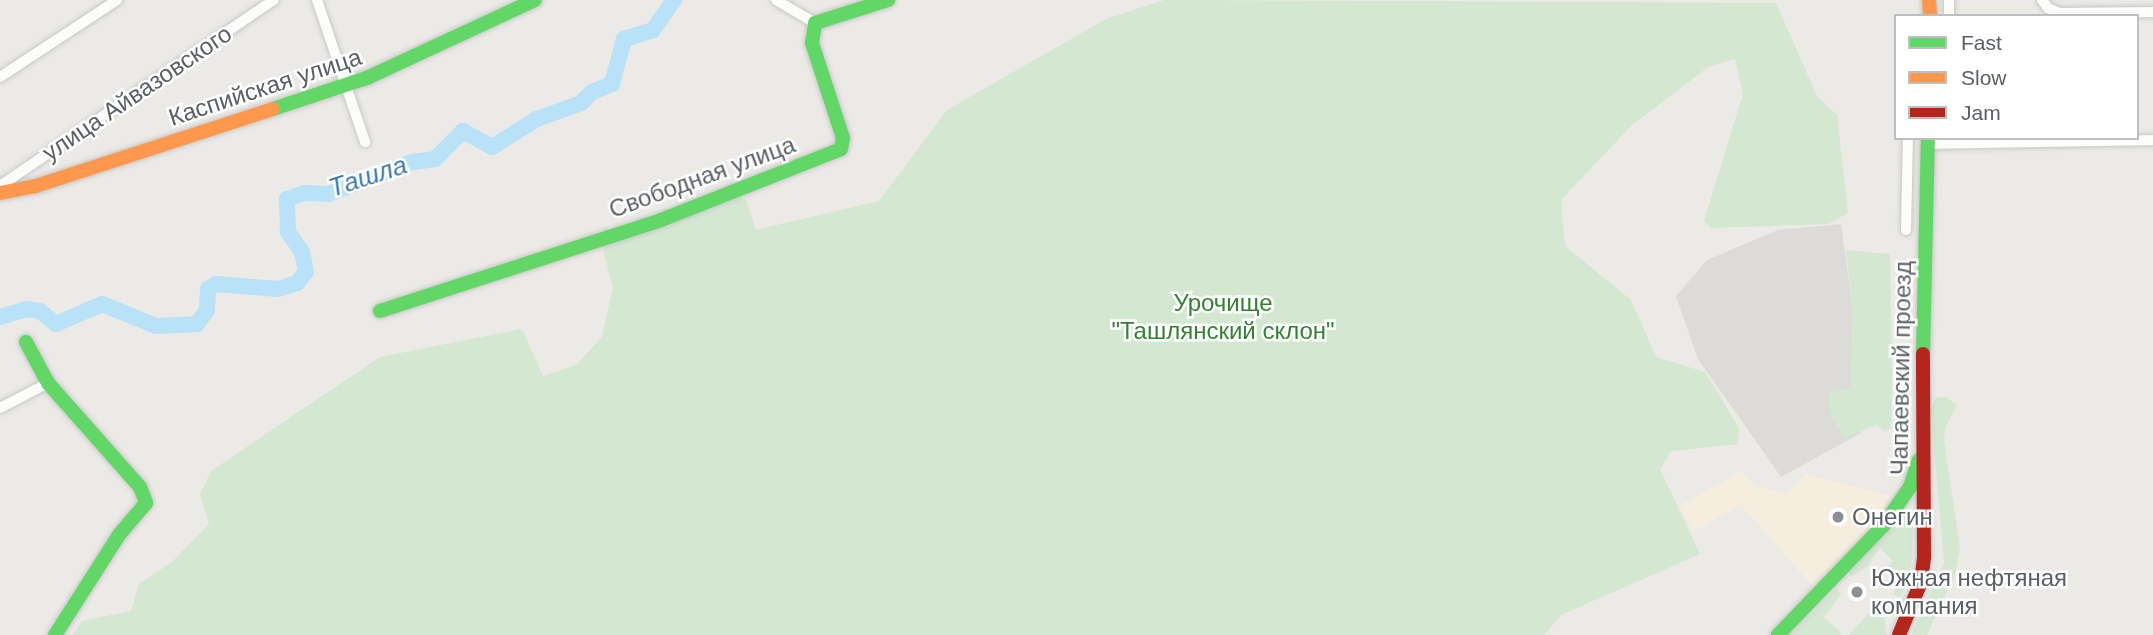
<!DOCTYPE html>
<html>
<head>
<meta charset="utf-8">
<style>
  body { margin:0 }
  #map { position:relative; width:2153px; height:635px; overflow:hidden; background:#ebeae6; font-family:Arial,sans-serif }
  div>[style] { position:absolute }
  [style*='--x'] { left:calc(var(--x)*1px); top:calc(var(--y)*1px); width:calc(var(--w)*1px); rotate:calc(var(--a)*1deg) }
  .commercial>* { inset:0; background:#f5eedf }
  .industrial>* { inset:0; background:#dcdbd7 }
  .green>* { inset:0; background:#d4e7d1 }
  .river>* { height:16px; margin:-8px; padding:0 8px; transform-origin:8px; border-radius:8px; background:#b9e1f7 }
  .roads { filter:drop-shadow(0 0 2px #c8c8c8) drop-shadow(0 0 2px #c8c8c8) }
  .street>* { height:10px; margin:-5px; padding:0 5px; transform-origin:5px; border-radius:5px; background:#fcfcfb }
  .fast>* { height:14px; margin:-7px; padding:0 7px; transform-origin:7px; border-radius:7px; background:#63d668 }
  .slow>* { height:14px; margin:-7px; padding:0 7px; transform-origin:7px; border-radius:7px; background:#ff974d }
  .jam>* { height:14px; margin:-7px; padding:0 7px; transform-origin:7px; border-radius:7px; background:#b3261e }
  .dots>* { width:19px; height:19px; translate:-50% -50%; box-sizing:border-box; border:4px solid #fff; border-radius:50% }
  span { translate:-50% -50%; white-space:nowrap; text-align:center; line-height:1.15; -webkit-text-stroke:5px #fff; paint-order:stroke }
  .street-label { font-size:24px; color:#5b6064 }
  .park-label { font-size:24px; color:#368234 }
  .poi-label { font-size:24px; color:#5b6064 }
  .left { translate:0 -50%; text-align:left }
  .water-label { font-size:26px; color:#3d79a7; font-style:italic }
  .legend { position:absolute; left:1894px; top:14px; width:245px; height:126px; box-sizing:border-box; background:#fff; border:2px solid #bdbfc1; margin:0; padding:9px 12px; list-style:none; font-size:21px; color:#5b6064 }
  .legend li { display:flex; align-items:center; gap:14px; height:35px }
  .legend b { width:35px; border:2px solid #bdbfc1 }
</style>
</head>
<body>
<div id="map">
  <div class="commercial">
    <i style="clip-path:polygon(1742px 471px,1755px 486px,1785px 494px,1805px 474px,1890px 495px,1879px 517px,1816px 590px,1741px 505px,1693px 532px,1679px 506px)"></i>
  </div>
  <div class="industrial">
    <i style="clip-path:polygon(1841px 224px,1853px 311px,1851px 389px,1861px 433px,1781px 477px,1698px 359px,1676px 296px,1707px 260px,1778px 230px)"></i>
  </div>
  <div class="green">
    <i style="clip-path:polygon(1164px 0,1776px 3px,1817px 96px,1837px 115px,1848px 213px,1828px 224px,1711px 228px,1704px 221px,1743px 94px,1735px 59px,1708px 67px,1631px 126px,1561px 200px,1565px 246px,1631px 300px,1656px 357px,1705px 372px,1739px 428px,1738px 444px,1671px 451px,1660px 469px,1700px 554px,1561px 615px,1544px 635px,73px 635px,82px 621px,131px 611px,139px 584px,172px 562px,209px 524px,200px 494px,211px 471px,380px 357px,522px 329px,543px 376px,576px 365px,602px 337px,613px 287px,603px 250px,608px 242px,738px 196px,746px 200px,756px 230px,879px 201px,947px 110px,1106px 19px)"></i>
    <i style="clip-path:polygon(1846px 250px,1890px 254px,1892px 382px,1891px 427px,1886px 432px,1876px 425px,1845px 438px,1829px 412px,1829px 392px,1851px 389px,1853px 311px)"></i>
    <i style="clip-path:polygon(1946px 397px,1957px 405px,1945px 428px,1944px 440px,1960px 548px,1955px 574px,1927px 635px,1911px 635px,1944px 563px,1931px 409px,1936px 398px)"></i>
    <i style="clip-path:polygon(1903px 511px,1913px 517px,1912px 557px,1908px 584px,1899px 597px,1893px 595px,1897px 582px,1885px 570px,1893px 561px,1880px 548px,1867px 567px,1851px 577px,1848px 572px)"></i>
    <i style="clip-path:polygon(1836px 589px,1841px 594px,1824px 617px,1843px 635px,1791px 635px)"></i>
    <i style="clip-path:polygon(1868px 614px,1885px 618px,1886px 635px,1849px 635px)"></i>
  </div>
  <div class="river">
    <i style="--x:0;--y:317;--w:27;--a:-17"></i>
    <i style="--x:26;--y:309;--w:14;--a:8"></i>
    <i style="--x:40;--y:311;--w:21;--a:39"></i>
    <i style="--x:56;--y:324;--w:50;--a:-23.5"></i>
    <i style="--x:102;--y:304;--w:58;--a:22.2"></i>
    <i style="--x:156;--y:326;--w:41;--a:-2.8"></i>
    <i style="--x:197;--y:324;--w:17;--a:-54"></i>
    <i style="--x:207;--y:310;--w:21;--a:-87"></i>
    <i style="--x:208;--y:289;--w:9;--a:-32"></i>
    <i style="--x:216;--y:284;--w:62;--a:4.6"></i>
    <i style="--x:278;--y:289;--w:20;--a:-18"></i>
    <i style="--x:297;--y:283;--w:14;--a:-51"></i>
    <i style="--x:306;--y:272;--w:20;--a:-101"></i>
    <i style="--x:302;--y:252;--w:24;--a:-125"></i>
    <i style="--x:288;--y:232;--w:33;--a:-92"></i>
    <i style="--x:287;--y:199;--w:18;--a:-19"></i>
    <i style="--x:304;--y:193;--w:25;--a:2"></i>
    <i style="--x:329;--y:194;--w:89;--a:-21.1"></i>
    <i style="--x:412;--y:162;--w:23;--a:-7"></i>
    <i style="--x:435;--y:159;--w:40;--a:-45"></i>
    <i style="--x:463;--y:131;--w:33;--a:29"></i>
    <i style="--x:492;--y:147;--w:53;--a:-31.9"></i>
    <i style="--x:537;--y:119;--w:47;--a:-20"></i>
    <i style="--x:581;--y:103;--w:16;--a:-45"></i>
    <i style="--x:592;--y:92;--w:22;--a:-22"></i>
    <i style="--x:612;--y:84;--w:47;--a:-75.1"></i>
    <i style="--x:624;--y:39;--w:30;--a:-17"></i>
    <i style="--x:653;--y:30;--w:37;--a:-55"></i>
  </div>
  <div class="roads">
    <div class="street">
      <i style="--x:317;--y:0;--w:150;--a:71.3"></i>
      <i style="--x:776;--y:0;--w:45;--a:30.5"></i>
      <i style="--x:2042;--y:0;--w:10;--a:53"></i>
      <i style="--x:2048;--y:8;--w:13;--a:23"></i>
      <i style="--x:2060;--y:13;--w:93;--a:-0.6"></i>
      <i style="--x:1949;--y:16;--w:16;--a:-90"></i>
      <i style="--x:0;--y:77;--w:140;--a:-33.3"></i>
      <i style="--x:1928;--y:144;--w:225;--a:-1"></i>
      <i style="--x:0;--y:186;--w:331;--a:-34.2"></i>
      <i style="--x:1906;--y:230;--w:92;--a:-88.8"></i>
      <i style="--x:0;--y:408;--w:54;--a:-27.5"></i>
    </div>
    <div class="fast">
      <i style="--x:273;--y:109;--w:99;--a:-18.3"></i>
      <i style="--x:367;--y:78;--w:185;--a:-24.9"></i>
      <i style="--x:380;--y:311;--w:295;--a:-17.9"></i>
      <i style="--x:661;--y:220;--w:193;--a:-21.5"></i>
      <i style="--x:841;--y:149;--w:11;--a:-80"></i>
      <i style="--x:843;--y:138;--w:100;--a:-108.1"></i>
      <i style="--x:812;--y:43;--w:20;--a:-81"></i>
      <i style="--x:815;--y:23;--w:77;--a:-17.5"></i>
      <i style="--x:26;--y:342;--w:47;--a:61.8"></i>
      <i style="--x:48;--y:383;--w:139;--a:48.5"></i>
      <i style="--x:140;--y:487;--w:17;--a:69"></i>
      <i style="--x:146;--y:503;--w:42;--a:130.2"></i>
      <i style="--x:119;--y:535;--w:119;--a:122.6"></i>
      <i style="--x:1923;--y:354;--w:216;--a:-88.7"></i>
      <i style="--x:1778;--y:635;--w:151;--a:-46.1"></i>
      <i style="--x:1883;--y:526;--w:47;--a:-55.3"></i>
      <i style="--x:1910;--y:487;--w:28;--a:-72"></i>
    </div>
    <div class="slow">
      <i style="--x:1929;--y:0;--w:16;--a:86"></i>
      <i style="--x:0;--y:193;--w:37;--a:-11"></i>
      <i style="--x:36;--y:186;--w:249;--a:-18"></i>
    </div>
    <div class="jam">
      <i style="--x:1899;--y:635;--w:57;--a:-67.5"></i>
      <i style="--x:1921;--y:582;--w:26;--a:-83"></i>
      <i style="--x:1924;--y:556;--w:202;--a:-90.3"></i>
    </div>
  </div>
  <div class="dots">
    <i style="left:1838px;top:517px;background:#8d9092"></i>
    <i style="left:1857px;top:592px;background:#8d9092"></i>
  </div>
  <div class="street-label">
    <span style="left:265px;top:87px;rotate:-18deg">Каспийская улица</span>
    <span style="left:137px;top:93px;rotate:-34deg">улица Айвазовского</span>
    <span style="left:702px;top:177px;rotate:-20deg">Свободная улица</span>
    <span style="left:1901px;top:368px;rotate:-89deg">Чапаевский проезд</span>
  </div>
  <div class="park-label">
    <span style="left:1223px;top:317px">Урочище<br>"Ташлянский склон"</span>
  </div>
  <div class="poi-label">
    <span class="left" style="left:1852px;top:517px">Онегин</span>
    <span class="left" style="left:1871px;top:592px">Южная нефтяная<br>компания</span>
  </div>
  <div class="water-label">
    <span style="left:368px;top:177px;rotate:-18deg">Ташла</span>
  </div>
  <ul class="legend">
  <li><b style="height:9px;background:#63d668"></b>Fast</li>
  <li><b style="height:9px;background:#ff974d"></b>Slow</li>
  <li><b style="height:9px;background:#b3261e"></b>Jam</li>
  </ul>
</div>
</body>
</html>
